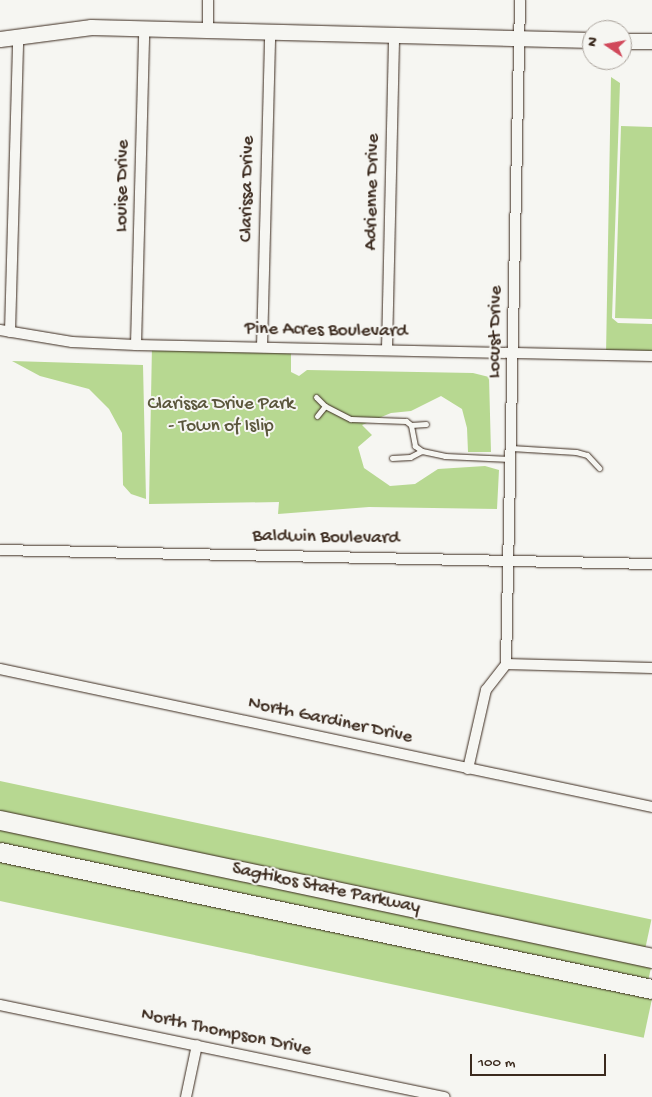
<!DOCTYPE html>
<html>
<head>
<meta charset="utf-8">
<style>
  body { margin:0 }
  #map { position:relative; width:652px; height:1097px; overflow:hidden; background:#f6f6f2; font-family:"Gochi Hand",sans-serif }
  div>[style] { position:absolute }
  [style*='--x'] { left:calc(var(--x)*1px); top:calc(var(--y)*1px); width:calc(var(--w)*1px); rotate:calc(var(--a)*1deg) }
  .green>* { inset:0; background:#b7d891; transform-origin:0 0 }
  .roads { filter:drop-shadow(0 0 1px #3b2a1e) drop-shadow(0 0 1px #3b2a1e) }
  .lane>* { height:5px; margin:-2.5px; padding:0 2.5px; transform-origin:2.5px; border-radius:2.5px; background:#f6f6f2 }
  .street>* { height:10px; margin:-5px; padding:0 5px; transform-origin:5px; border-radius:5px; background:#f6f6f2 }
  .secondary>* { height:15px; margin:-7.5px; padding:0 7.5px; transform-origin:7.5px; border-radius:7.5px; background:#f6f6f2 }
  .highway>* { height:19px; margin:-9.5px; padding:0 9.5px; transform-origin:9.5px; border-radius:9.5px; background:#f6f6f2 }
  span { translate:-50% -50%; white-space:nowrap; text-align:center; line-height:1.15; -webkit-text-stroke:4px #f6f6f2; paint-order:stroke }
  .street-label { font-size:19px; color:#3b2a1e }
  .park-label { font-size:19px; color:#5a563b }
  .north { position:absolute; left:582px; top:20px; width:50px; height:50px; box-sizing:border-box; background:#f6f6f2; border:1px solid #aba49d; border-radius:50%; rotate:282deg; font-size:14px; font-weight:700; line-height:20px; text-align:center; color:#3b2a1e }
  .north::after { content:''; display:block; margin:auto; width:18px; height:22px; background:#d1495b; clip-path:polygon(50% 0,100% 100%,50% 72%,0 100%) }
  .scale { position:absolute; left:470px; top:1054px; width:136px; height:22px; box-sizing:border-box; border:2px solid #3b2a1e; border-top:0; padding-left:6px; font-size:15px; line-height:18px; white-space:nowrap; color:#3b2a1e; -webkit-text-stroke:4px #f6f6f2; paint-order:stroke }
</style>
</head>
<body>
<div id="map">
  <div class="green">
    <i style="clip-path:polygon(611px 77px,620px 83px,612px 318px,618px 323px,652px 324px,652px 356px,606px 355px)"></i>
    <i style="clip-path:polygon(621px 126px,652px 127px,652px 319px,615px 318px)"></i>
    <i style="clip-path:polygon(152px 345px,291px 347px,291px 372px,299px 376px,307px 370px,473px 373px,489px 377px,491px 452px,468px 452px,467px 428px,462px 409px,441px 396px,411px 411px,391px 413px,362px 425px,372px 435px,358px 447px,364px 468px,390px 486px,415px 484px,438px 469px,485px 466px,499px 470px,497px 509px,369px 507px,278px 514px,279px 502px,149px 504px)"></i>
    <i style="clip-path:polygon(12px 361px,143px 365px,146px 499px,131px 494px,123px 485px,122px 433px,109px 409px,89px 389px,40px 376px)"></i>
    <i style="left:0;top:781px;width:666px;height:32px;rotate:12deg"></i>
    <i style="left:0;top:827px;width:666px;height:18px;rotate:12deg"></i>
    <i style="left:0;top:858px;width:667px;height:42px;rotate:12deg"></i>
  </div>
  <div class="roads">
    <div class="lane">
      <i style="--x:316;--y:397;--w:13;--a:45"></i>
      <i style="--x:317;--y:416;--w:13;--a:-51"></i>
      <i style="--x:325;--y:406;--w:29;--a:27"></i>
      <i style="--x:351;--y:419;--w:55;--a:2.1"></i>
      <i style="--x:406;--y:421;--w:6;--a:39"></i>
      <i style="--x:511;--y:448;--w:65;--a:3.5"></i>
      <i style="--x:576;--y:452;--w:11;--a:15"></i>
      <i style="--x:587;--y:455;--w:18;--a:47"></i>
      <i style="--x:422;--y:451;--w:9;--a:-144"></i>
      <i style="--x:415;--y:446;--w:21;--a:-101"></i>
      <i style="--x:411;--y:425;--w:15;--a:-4"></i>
      <i style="--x:392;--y:458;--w:18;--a:-3"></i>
      <i style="--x:410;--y:457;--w:13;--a:-27"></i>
      <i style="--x:422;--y:451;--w:24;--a:12"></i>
      <i style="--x:445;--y:456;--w:65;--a:2.6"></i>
    </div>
    <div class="street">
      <i style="--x:208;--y:30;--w:30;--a:-90"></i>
      <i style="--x:0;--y:330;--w:73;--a:9.5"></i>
      <i style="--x:72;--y:342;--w:64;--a:2.7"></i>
      <i style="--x:136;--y:345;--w:516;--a:1.22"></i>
      <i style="--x:10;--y:332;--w:294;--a:-88.4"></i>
      <i style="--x:136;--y:345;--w:316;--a:-88.5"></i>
      <i style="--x:262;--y:347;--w:315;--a:-88.5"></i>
      <i style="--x:387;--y:349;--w:314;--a:-88.7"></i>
      <i style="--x:0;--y:550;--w:652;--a:1.23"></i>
      <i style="--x:506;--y:664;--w:664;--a:-88.79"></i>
      <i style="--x:0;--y:669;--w:666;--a:11.95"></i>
      <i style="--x:468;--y:769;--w:81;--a:-77.2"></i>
      <i style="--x:486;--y:690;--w:33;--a:-52"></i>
      <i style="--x:506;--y:664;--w:146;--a:1.6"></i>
      <i style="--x:0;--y:1005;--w:454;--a:11.7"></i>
      <i style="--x:186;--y:1097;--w:53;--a:-78.1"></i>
    </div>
    <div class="secondary">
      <i style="--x:0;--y:39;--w:92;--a:-7.5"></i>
      <i style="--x:91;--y:27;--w:501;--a:1.49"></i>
      <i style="--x:622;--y:41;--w:30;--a:0"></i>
    </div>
    <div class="highway">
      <i style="--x:0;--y:820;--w:666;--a:11.95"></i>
      <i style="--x:0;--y:852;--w:666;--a:11.87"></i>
    </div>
  </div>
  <div class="street-label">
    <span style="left:123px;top:186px;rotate:-89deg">Louise Drive</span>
    <span style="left:248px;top:189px;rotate:-89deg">Clarissa Drive</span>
    <span style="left:373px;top:192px;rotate:-89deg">Adrienne Drive</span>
    <span style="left:326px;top:331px;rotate:1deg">Pine Acres Boulevard</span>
    <span style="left:496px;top:332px;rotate:-89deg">Locust Drive</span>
    <span style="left:326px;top:538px;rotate:1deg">Baldwin Boulevard</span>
    <span style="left:330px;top:721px;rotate:12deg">North Gardiner Drive</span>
    <span style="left:326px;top:889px;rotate:12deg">Sagtikos State Parkway</span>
    <span style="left:226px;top:1033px;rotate:12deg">North Thompson Drive</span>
  </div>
  <div class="park-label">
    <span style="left:221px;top:416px">Clarissa Drive Park<br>- Town of Islip</span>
  </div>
  <div class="north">N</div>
  <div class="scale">100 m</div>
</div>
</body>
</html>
